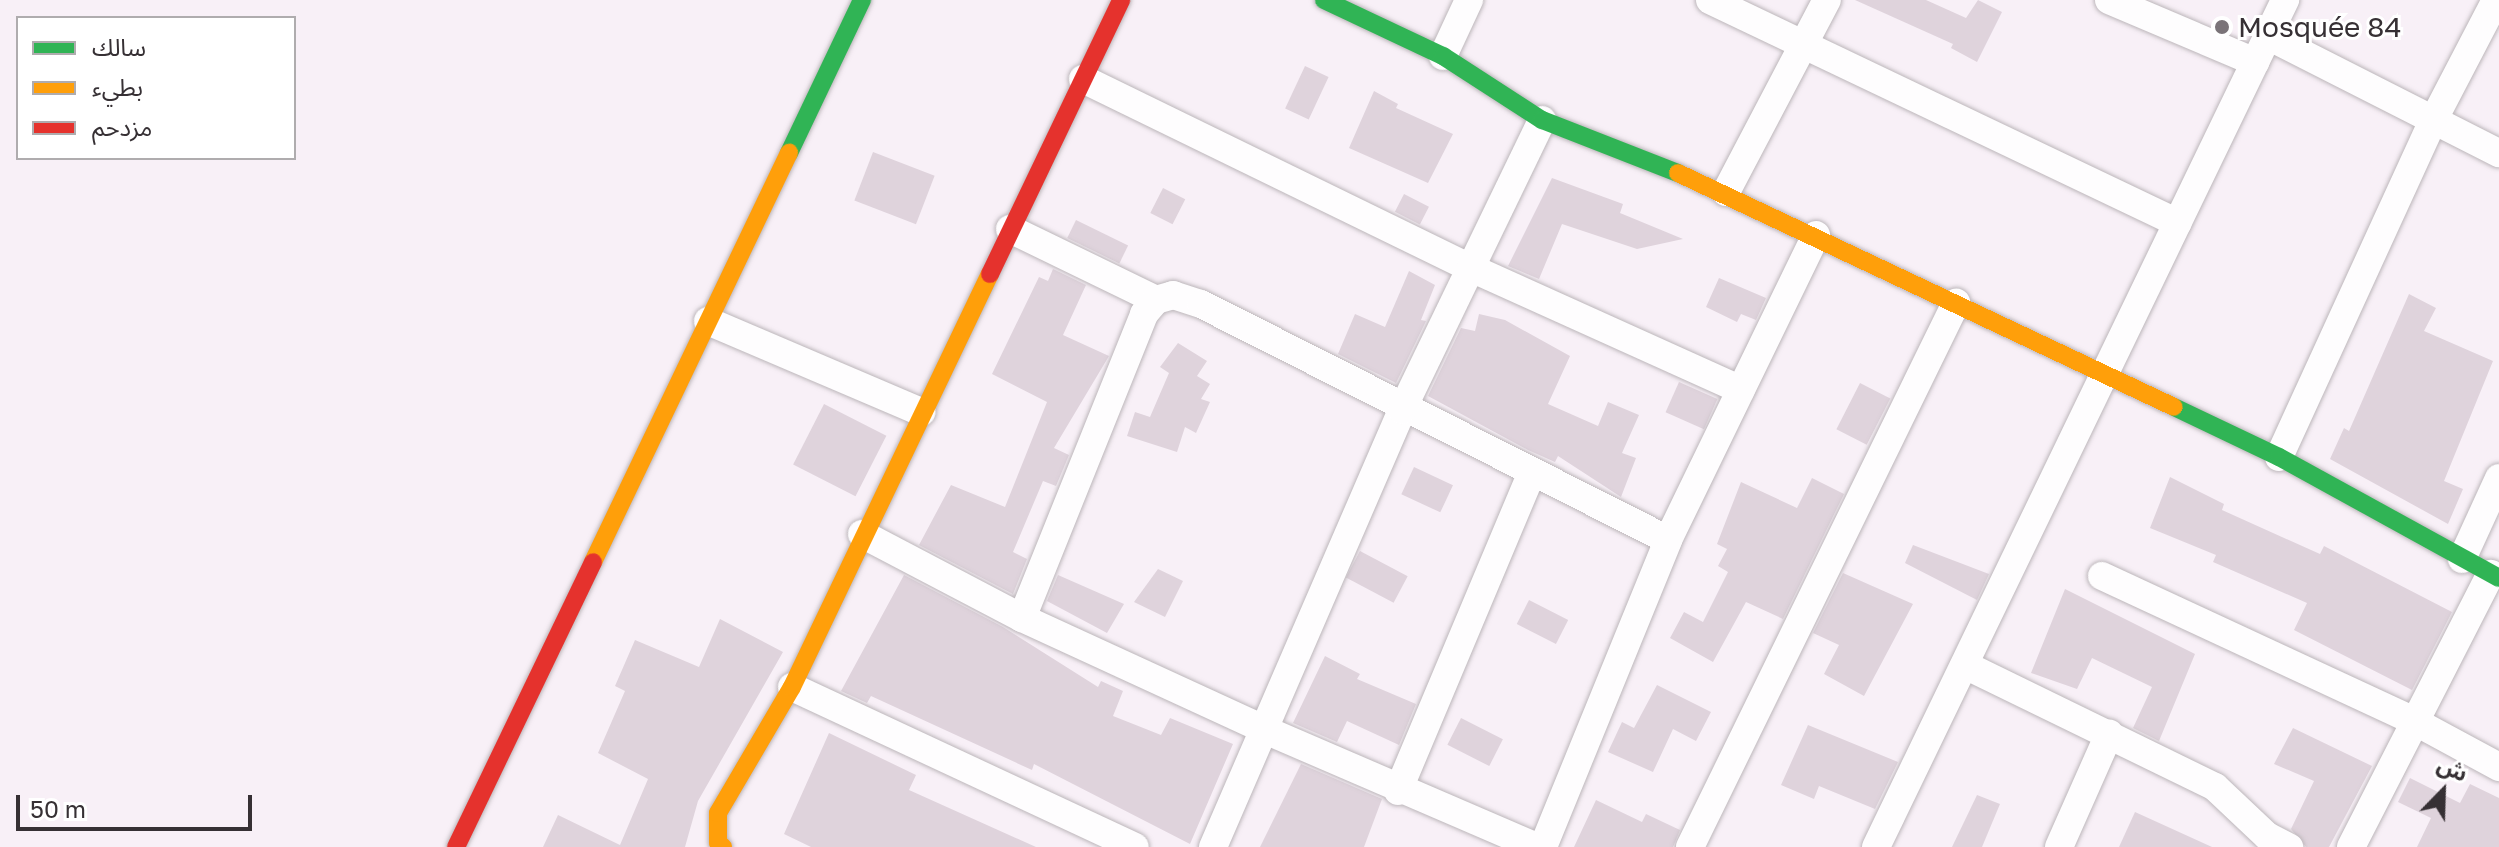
<!DOCTYPE html>
<html>
<head>
<meta charset="utf-8">
<style>
  body { margin:0 }
  #map { position:relative; width:2499px; height:847px; overflow:hidden; background:#f8f0f7; font-family:"Golos Text","Noto Sans Arabic",sans-serif }
  div>[style] { position:absolute }
  [style*='--x'] { left:calc(var(--x)*1px); top:calc(var(--y)*1px); width:calc(var(--w)*1px); rotate:calc(var(--a)*1deg) }
  .building>* { inset:0; background:#dfd3dc; transform-origin:0 0 }
  .roads { filter:drop-shadow(0 0 2px #bcb6ba) drop-shadow(0 0 2px #bcb6ba) }
  .street>* { height:28px; margin:-14px; padding:0 14px; transform-origin:14px; border-radius:14px; background:#fefdfe }
  .fast>* { height:18px; margin:-9px; padding:0 9px; transform-origin:9px; border-radius:9px; background:#30b455 }
  .slow>* { height:18px; margin:-9px; padding:0 9px; transform-origin:9px; border-radius:9px; background:#ff9f0a }
  .jam>* { height:18px; margin:-9px; padding:0 9px; transform-origin:9px; border-radius:9px; background:#e5322d }
  .dots>* { width:22px; height:22px; translate:-50% -50%; box-sizing:border-box; border:4px solid #fff; border-radius:50% }
  span { translate:-50% -50%; white-space:nowrap; text-align:center; line-height:1.15; -webkit-text-stroke:6px #fff; paint-order:stroke }
  .poi-label { font-size:28px; color:#363034 }
  .left { translate:0 -50%; text-align:left }
  .legend { position:absolute; left:16px; top:16px; width:280px; height:144px; box-sizing:border-box; background:#fff; border:2px solid #afacae; margin:0; padding:10px 14px; list-style:none; font-size:24px; color:#363034 }
  .legend li { display:flex; align-items:center; gap:16px; height:40px }
  .legend b { width:40px; border:2px solid #afacae }
  .north { position:absolute; left:2403px; top:751px; width:80px; height:80px; -webkit-text-stroke:6px #fff; paint-order:stroke; rotate:23deg; font-size:22px; font-weight:700; line-height:32px; text-align:center; color:#363034 }
  .north::after { content:''; display:block; margin:auto; width:28px; height:36px; background:#363034; clip-path:polygon(50% 0,100% 100%,50% 72%,0 100%) }
  .scale { position:absolute; left:16px; top:795px; width:236px; height:36px; box-sizing:border-box; border:4px solid #363034; border-top:0; padding-left:10px; font-size:24px; line-height:28px; white-space:nowrap; color:#363034; -webkit-text-stroke:6px #fff; paint-order:stroke }
</style>
</head>
<body>
<div id="map">
  <div class="building">
    <i style="clip-path:polygon(1855px 0,1926px 0,1966px 18px,1978px 0,2002px 12px,1977px 62px,1951px 48px,1953px 44px)"></i>
    <i style="left:1305px;top:66px;width:26px;height:47px;rotate:25deg"></i>
    <i style="clip-path:polygon(1374px 91px,1398px 104px,1396px 108px,1453px 134px,1428px 183px,1349px 148px)"></i>
    <i style="left:873px;top:152px;width:66px;height:52px;rotate:21deg"></i>
    <i style="clip-path:polygon(1552px 178px,1623px 204px,1620px 213px,1683px 239px,1637px 249px,1562px 224px,1539px 279px,1508px 266px)"></i>
    <i style="left:1163px;top:188px;width:25px;height:28px;rotate:27deg"></i>
    <i style="left:1404px;top:194px;width:28px;height:20px;rotate:27deg"></i>
    <i style="left:1076px;top:220px;width:58px;height:20px;rotate:26deg"></i>
    <i style="clip-path:polygon(1053px 269px,1086px 285px,1063px 335px,1109px 356px,1054px 448px,1069px 455px,1056px 486px,1043px 481px,1013px 552px,1027px 559px,1013px 594px,919px 545px,951px 485px,1005px 507px,1047px 402px,992px 374px,1039px 277px,1048px 281px)"></i>
    <i style="clip-path:polygon(1409px 271px,1435px 285px,1421px 320px,1426px 321px,1396px 383px,1338px 354px,1355px 314px,1385px 327px)"></i>
    <i style="clip-path:polygon(1719px 278px,1766px 298px,1756px 320px,1741px 314px,1737px 322px,1706px 307px)"></i>
    <i style="clip-path:polygon(2409px 294px,2436px 308px,2424px 331px,2493px 361px,2444px 481px,2463px 489px,2448px 524px,2330px 459px,2344px 428px,2349px 431px)"></i>
    <i style="clip-path:polygon(1479px 314px,1505px 320px,1570px 356px,1548px 404px,1598px 426px,1608px 402px,1639px 415px,1622px 453px,1636px 458px,1621px 497px,1558px 456px,1555px 462px,1528px 450px,1428px 396px,1461px 328px,1475px 331px)"></i>
    <i style="clip-path:polygon(1178px 343px,1207px 361px,1197px 376px,1210px 384px,1201px 399px,1210px 402px,1196px 433px,1185px 427px,1177px 452px,1127px 436px,1135px 412px,1150px 417px,1169px 373px,1160px 367px)"></i>
    <i style="left:1679px;top:382px;width:42px;height:33px;rotate:24deg"></i>
    <i style="left:1860px;top:383px;width:34px;height:52px;rotate:27deg"></i>
    <i style="left:824px;top:404px;width:70px;height:68px;rotate:27deg"></i>
    <i style="left:1414px;top:467px;width:43px;height:30px;rotate:25deg"></i>
    <i style="clip-path:polygon(2170px 477px,2224px 504px,2222px 510px,2320px 554px,2324px 546px,2452px 612px,2412px 690px,2294px 630px,2307px 603px,2213px 562px,2216px 555px,2150px 528px)"></i>
    <i style="clip-path:polygon(1812px 478px,1844px 494px,1783px 619px,1746px 602px,1713px 662px,1670px 638px,1684px 612px,1703px 622px,1728px 572px,1718px 566px,1727px 549px,1717px 544px,1741px 482px,1797px 508px)"></i>
    <i style="clip-path:polygon(1913px 545px,1989px 574px,1977px 600px,1905px 563px)"></i>
    <i style="left:1360px;top:551px;width:54px;height:30px;rotate:28deg"></i>
    <i style="clip-path:polygon(1158px 569px,1183px 581px,1165px 617px,1134px 602px)"></i>
    <i style="clip-path:polygon(1843px 573px,1913px 604px,1864px 696px,1824px 674px,1839px 645px,1813px 633px)"></i>
    <i style="clip-path:polygon(904px 575px,1003px 627px,1098px 687px,1101px 681px,1123px 691px,1113px 716px,1161px 735px,1170px 718px,1233px 744px,1190px 844px,1034px 764px,1032px 770px,871px 696px,867px 703px,841px 691px)"></i>
    <i style="clip-path:polygon(1058px 575px,1124px 604px,1107px 633px,1047px 601px)"></i>
    <i style="clip-path:polygon(2065px 589px,2195px 654px,2159px 741px,2133px 728px,2152px 687px,2092px 658px,2077px 689px,2031px 673px)"></i>
    <i style="left:1529px;top:600px;width:44px;height:27px;rotate:27deg"></i>
    <i style="clip-path:polygon(720px 619px,783px 652px,698px 801px,685px 847px,543px 847px,558px 815px,620px 845px,648px 779px,598px 753px,625px 691px,615px 686px,635px 640px,699px 667px)"></i>
    <i style="clip-path:polygon(1325px 656px,1360px 674px,1357px 679px,1416px 704px,1399px 745px,1347px 721px,1337px 742px,1293px 723px)"></i>
    <i style="clip-path:polygon(1657px 685px,1711px 712px,1696px 741px,1673px 729px,1653px 772px,1608px 752px,1622px 722px,1634px 728px)"></i>
    <i style="left:1461px;top:718px;width:47px;height:30px;rotate:27deg"></i>
    <i style="clip-path:polygon(1808px 725px,1898px 762px,1875px 809px,1819px 786px,1814px 799px,1781px 785px)"></i>
    <i style="clip-path:polygon(2293px 728px,2372px 766px,2329px 847px,2306px 847px,2291px 829px,2314px 781px,2274px 764px)"></i>
    <i style="clip-path:polygon(829px 733px,916px 775px,909px 790px,1036px 847px,811px 847px,784px 834px)"></i>
    <i style="clip-path:polygon(1301px 764px,1382px 799px,1364px 847px,1260px 847px)"></i>
    <i style="clip-path:polygon(2410px 778px,2460px 803px,2470px 784px,2499px 798px,2499px 847px,2417px 847px,2431px 818px,2398px 802px)"></i>
    <i style="clip-path:polygon(1977px 795px,2000px 804px,1982px 847px,1952px 847px)"></i>
    <i style="clip-path:polygon(1596px 800px,1642px 822px,1646px 814px,1680px 830px,1673px 847px,1574px 847px)"></i>
    <i style="clip-path:polygon(2135px 812px,2212px 847px,2119px 847px)"></i>
  </div>
  <div class="roads">
    <div class="street">
      <i style="--x:1710;--y:0;--w:518;--a:25.48"></i>
      <i style="--x:2109;--y:0;--w:159;--a:23"></i>
      <i style="--x:2268;--y:36;--w:259;--a:26.9"></i>
      <i style="--x:1443;--y:56;--w:62;--a:-65.1"></i>
      <i style="--x:1083;--y:79;--w:432;--a:26"></i>
      <i style="--x:1471;--y:268;--w:296;--a:24.3"></i>
      <i style="--x:1726;--y:192;--w:217;--a:-62.3"></i>
      <i style="--x:1010;--y:229;--w:162;--a:25.9"></i>
      <i style="--x:708;--y:321;--w:232;--a:23.1"></i>
      <i style="--x:2279;--y:457;--w:374;--a:-65.4"></i>
      <i style="--x:2435;--y:117;--w:132;--a:-62.5"></i>
      <i style="--x:862;--y:534;--w:181;--a:27.7"></i>
      <i style="--x:1022;--y:618;--w:268;--a:24.7"></i>
      <i style="--x:1265;--y:730;--w:296;--a:23.3"></i>
      <i style="--x:2462;--y:559;--w:89;--a:-65.4"></i>
      <i style="--x:2102;--y:576;--w:344;--a:24.9"></i>
      <i style="--x:2414;--y:721;--w:97;--a:28.4"></i>
      <i style="--x:1022;--y:618;--w:328;--a:-68.1"></i>
      <i style="--x:1144;--y:314;--w:18;--a:-49"></i>
      <i style="--x:1156;--y:300;--w:18;--a:-16"></i>
      <i style="--x:1173;--y:295;--w:29;--a:18"></i>
      <i style="--x:1201;--y:304;--w:523;--a:26.81"></i>
      <i style="--x:1965;--y:665;--w:278;--a:26"></i>
      <i style="--x:2215;--y:787;--w:71;--a:43.3"></i>
      <i style="--x:2267;--y:836;--w:25;--a:27"></i>
      <i style="--x:792;--y:687;--w:378;--a:25"></i>
      <i style="--x:1398;--y:791;--w:346;--a:-67.2"></i>
      <i style="--x:1213;--y:847;--w:476;--a:-66.6"></i>
      <i style="--x:1402;--y:410;--w:322;--a:-64.2"></i>
      <i style="--x:1543;--y:847;--w:331;--a:-67.8"></i>
      <i style="--x:1668;--y:540;--w:339;--a:-64.1"></i>
      <i style="--x:1690;--y:847;--w:606;--a:-63.94"></i>
      <i style="--x:1876;--y:847;--w:941;--a:-64.22"></i>
      <i style="--x:2059;--y:847;--w:124;--a:-66.1"></i>
      <i style="--x:2351;--y:847;--w:307;--a:-62.9"></i>
    </div>
    <div class="fast">
      <i style="--x:1324;--y:0;--w:132;--a:25.2"></i>
      <i style="--x:1443;--y:56;--w:118;--a:32.9"></i>
      <i style="--x:1542;--y:120;--w:146;--a:21.3"></i>
      <i style="--x:789;--y:153;--w:170;--a:-64.5"></i>
      <i style="--x:2174;--y:407;--w:116;--a:25.5"></i>
      <i style="--x:2279;--y:457;--w:251;--a:28.8"></i>
    </div>
    <div class="slow">
      <i style="--x:1678;--y:173;--w:548;--a:25.26"></i>
      <i style="--x:593;--y:562;--w:454;--a:-64.4"></i>
      <i style="--x:723;--y:847;--w:6;--a:-141"></i>
      <i style="--x:718;--y:843;--w:30;--a:-90"></i>
      <i style="--x:718;--y:813;--w:146;--a:-59.6"></i>
      <i style="--x:792;--y:687;--w:458;--a:-64.4"></i>
    </div>
    <div class="jam">
      <i style="--x:990;--y:274;--w:304;--a:-64.4"></i>
      <i style="--x:456;--y:847;--w:316;--a:-64.3"></i>
    </div>
  </div>
  <div class="dots">
    <i style="left:2222px;top:27px;background:#7a7378"></i>
  </div>
  <div class="poi-label">
    <span class="left" style="left:2238px;top:27px">Mosquée 84</span>
  </div>
  <ul class="legend">
  <li><b style="height:10px;background:#30b455"></b>سالك</li>
  <li><b style="height:10px;background:#ff9f0a"></b>بطيء</li>
  <li><b style="height:10px;background:#e5322d"></b>مزدحم</li>
  </ul>
  <div class="north">ش</div>
  <div class="scale">50 m</div>
</div>
</body>
</html>
